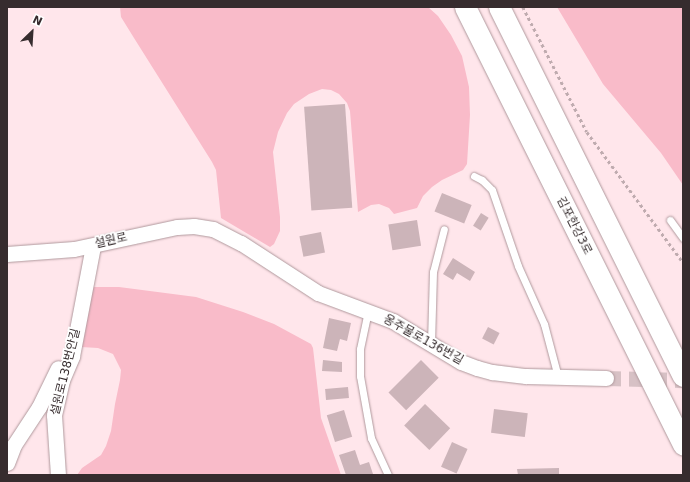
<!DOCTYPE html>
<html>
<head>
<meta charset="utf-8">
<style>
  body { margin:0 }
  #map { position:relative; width:690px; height:482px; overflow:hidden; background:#ffe6eb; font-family:"DejaVu Sans","Noto Sans KR",sans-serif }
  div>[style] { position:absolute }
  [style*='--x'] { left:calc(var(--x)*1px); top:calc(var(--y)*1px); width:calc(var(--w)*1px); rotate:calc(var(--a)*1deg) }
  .green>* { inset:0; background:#f9bbc9 }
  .building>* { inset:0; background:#ccb4b9; transform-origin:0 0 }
  .street-tunnel>* { height:15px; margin-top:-7.5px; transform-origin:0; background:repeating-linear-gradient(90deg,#d7c1c5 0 15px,transparent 0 23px) }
  .path>* { height:2.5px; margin-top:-1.25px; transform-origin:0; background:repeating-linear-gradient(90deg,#bfabaf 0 3px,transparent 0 6px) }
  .roads { filter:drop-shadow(0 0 1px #b0999d) drop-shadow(0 0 1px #b0999d) }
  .lane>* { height:7px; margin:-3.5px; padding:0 3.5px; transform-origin:3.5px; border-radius:3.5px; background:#fff }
  .street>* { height:15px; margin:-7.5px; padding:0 7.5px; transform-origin:7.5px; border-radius:7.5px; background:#fff }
  .secondary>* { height:21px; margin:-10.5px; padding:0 10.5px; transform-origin:10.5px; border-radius:10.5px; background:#fff }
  span { translate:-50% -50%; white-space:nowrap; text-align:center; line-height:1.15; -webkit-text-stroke:3.5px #fff; paint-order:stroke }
  .street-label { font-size:12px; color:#362c2e }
  .frame { position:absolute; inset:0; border:8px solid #362c2e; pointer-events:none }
  .north { position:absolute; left:12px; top:12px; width:40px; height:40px; -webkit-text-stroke:3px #fff; paint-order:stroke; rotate:25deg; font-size:11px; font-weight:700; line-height:16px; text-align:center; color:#362c2e }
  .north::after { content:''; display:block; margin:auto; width:14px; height:18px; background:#362c2e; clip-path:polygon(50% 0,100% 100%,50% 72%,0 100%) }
</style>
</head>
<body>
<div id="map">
  <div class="green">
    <i style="clip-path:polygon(120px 7px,428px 7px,438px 16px,451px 35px,462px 56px,469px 87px,470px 115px,467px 164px,463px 170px,442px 180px,432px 187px,423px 196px,417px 208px,394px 214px,389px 208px,379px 204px,371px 205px,358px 212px,350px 111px,347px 103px,339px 94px,331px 90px,322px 89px,309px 94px,294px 104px,287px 113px,278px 132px,273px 152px,280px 217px,280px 231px,274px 244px,270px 247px,221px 218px,216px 170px,212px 162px,134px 38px,121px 17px)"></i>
    <i style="clip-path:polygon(557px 7px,683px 7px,683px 185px,661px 153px,603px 84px)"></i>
    <i style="clip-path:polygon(91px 287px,119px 287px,196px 297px,243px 312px,274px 324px,311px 344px,313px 348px,321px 418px,341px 475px,77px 475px,82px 468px,101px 455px,106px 446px,111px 431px,115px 404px,120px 380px,121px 370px,113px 354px,98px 348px,81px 347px)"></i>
  </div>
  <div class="building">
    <i style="left:345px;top:104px;width:104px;height:41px;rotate:86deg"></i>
    <i style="left:442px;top:193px;width:32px;height:20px;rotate:22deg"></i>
    <i style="left:481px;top:213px;width:9px;height:15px;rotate:32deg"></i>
    <i style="left:417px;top:220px;width:26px;height:29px;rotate:81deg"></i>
    <i style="left:321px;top:232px;width:21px;height:22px;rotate:79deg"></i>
    <i style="clip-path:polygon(453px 258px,475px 272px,470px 281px,457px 273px,453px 280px,443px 274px)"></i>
    <i style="clip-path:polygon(329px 318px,351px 323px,347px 341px,340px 339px,337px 351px,323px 348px)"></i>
    <i style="left:488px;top:327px;width:13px;height:13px;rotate:27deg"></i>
    <i style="clip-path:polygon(323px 360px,342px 362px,342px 372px,322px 371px)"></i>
    <i style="left:421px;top:360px;width:25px;height:46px;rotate:45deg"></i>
    <i style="left:348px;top:387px;width:11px;height:23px;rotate:85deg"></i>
    <i style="left:425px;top:404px;width:35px;height:30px;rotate:44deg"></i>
    <i style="left:494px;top:409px;width:34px;height:24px;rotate:7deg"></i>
    <i style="left:344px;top:410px;width:28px;height:18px;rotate:73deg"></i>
    <i style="left:452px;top:442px;width:17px;height:27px;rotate:24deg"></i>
    <i style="clip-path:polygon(355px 450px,360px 465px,369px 462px,373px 474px,346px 475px,339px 455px)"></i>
    <i style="clip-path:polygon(559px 468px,559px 475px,518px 475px,517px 469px)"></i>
  </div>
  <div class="street-tunnel">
    <i style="--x:606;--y:378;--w:77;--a:1.5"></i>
  </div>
  <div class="path">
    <i style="--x:523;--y:7;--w:140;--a:62.9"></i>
    <i style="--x:587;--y:132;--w:162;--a:53.6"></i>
  </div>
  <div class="roads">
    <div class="lane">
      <i style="--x:474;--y:176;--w:9;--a:27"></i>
      <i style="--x:482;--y:180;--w:14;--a:45"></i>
      <i style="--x:492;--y:190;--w:80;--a:71.1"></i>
      <i style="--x:518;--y:266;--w:64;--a:65.9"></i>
      <i style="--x:544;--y:324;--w:55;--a:75.2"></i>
      <i style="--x:670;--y:220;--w:22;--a:54"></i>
      <i style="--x:368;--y:311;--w:39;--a:102"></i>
      <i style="--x:360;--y:349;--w:27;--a:90"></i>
      <i style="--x:360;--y:376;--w:63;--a:79.9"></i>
      <i style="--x:371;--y:438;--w:41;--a:65.3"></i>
      <i style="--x:431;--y:343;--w:71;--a:-88.4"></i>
      <i style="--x:433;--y:272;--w:44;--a:-75.7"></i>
    </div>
    <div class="street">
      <i style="--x:7;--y:254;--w:67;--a:-4.3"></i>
      <i style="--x:74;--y:249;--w:105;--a:-12.1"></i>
      <i style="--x:177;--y:227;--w:17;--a:-3"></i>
      <i style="--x:194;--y:226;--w:19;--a:9"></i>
      <i style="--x:213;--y:229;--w:31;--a:27"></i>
      <i style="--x:241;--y:243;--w:92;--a:33"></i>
      <i style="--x:318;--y:293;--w:80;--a:20.5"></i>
      <i style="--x:393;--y:321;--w:79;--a:31.1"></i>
      <i style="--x:461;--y:362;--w:17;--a:21"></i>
      <i style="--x:477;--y:368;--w:16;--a:15"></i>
      <i style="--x:492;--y:372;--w:34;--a:7"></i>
      <i style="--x:526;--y:376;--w:80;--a:1.4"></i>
      <i style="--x:7;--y:463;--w:19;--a:-69"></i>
      <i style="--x:14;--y:445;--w:45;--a:-56.7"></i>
      <i style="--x:39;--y:407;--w:43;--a:-64"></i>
      <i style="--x:58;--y:475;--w:60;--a:-93.8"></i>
      <i style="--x:54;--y:415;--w:36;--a:-77"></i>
      <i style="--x:62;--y:380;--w:26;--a:-67"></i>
      <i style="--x:72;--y:356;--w:112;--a:-79.2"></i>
    </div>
    <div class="secondary">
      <i style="--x:465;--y:7;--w:489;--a:63.5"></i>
      <i style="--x:499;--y:7;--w:412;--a:63.5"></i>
    </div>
  </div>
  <div class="street-label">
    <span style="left:574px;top:226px;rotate:63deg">김포한강3로</span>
    <span style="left:111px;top:241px;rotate:-13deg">설원로</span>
    <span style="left:423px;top:340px;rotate:29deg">옹주물로136번길</span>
    <span style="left:66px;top:372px;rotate:-76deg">설원로138번안길</span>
  </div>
  <div class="frame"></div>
  <div class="north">N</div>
</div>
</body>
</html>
